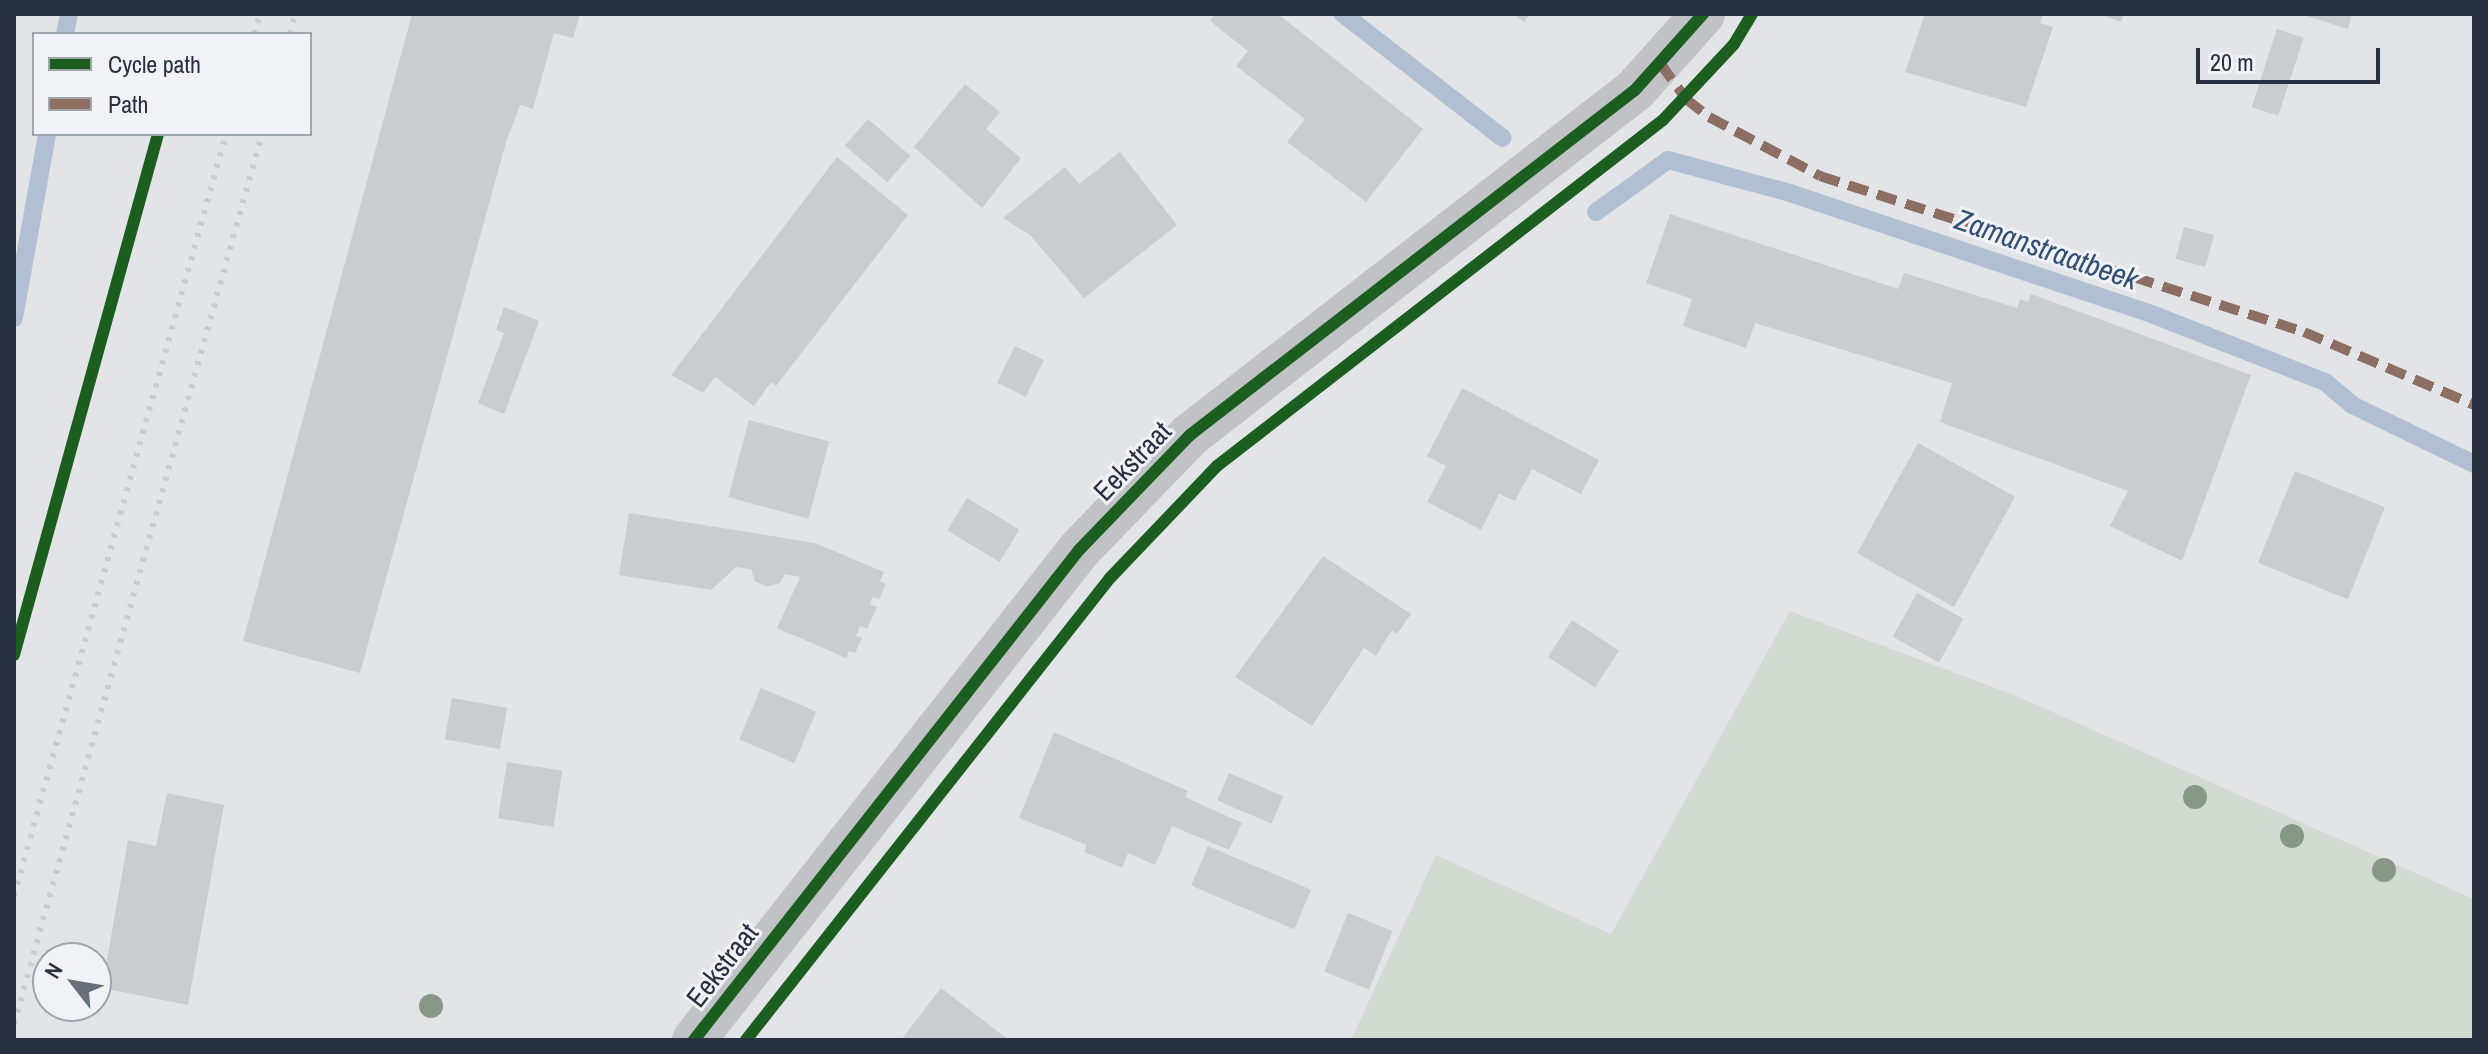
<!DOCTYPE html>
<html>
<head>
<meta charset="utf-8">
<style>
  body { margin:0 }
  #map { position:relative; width:2488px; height:1054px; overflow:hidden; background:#e2e4e7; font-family:"Archivo Narrow",sans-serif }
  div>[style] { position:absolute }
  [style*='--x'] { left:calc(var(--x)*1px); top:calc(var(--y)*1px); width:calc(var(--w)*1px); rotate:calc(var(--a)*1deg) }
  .green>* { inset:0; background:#d2dbd2 }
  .stream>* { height:18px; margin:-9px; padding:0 9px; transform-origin:9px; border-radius:9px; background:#b0c0d2 }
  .building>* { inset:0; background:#cacccf; transform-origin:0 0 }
  .secondary>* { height:44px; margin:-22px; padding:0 22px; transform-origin:22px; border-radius:22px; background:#c0c2c6 }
  .rail>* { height:6px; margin-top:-3px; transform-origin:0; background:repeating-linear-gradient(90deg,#cacccf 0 4px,transparent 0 12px) }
  .quiet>* { height:10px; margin-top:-5px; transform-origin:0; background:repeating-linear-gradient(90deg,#8d6e63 0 20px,transparent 0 30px) }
  .cycleway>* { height:12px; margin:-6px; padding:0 6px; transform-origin:6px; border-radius:6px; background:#1b5e20 }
  .trees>* { width:24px; height:24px; margin:-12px; border-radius:50%; background:#879986 }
  span { translate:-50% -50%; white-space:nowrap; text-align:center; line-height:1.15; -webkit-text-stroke:6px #f0f2f6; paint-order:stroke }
  .street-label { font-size:28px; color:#293140 }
  .water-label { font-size:30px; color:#335074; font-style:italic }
  .frame { position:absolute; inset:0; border:16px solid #293140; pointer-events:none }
  .legend { position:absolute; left:32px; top:32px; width:280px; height:104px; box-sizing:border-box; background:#f0f2f6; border:2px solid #a0a5ad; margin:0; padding:10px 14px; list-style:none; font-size:24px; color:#293140 }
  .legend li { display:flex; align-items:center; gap:16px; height:40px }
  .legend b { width:40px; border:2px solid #a0a5ad }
  .north { position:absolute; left:32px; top:942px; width:80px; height:80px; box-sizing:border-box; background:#f0f2f6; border:2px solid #a0a5ad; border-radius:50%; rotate:301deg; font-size:22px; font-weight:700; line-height:32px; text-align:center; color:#293140 }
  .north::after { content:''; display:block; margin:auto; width:28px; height:36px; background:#6a707a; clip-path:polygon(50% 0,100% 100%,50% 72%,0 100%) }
  .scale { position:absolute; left:2196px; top:48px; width:184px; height:36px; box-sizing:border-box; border:4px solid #293140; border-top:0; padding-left:10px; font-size:24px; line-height:28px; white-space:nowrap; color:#293140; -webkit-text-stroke:6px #f0f2f6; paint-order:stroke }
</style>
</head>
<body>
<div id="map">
  <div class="green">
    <i style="clip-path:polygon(1790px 611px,2014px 695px,2474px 899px,2474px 1040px,1351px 1040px,1436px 855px,1611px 934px)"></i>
  </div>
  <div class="stream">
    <i style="--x:1343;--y:14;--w:202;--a:37.8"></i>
    <i style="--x:65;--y:34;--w:20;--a:-79"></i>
    <i style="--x:1596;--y:212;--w:89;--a:-35.8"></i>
    <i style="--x:1668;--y:160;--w:123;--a:15.1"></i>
    <i style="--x:1787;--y:192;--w:387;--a:18.5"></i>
    <i style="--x:2154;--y:315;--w:184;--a:21.4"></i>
    <i style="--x:2325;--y:382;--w:35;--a:40"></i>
    <i style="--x:2352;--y:405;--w:136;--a:25.8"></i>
    <i style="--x:14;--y:318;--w:187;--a:-79.8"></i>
  </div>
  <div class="building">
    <i style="clip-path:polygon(412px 14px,580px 14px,573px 38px,554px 33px,533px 109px,520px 105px,506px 142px,360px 673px,243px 641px)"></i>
    <i style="clip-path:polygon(1215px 14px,1278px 14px,1423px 129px,1366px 202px,1287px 142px,1305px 119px,1236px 66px,1248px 51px,1210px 21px)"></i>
    <i style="clip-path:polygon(1513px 14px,1530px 14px,1524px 22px)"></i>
    <i style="clip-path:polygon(1925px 14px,2043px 14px,2040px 23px,2053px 27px,2026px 107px,1905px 72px)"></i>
    <i style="clip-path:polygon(2098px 14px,2124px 14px,2121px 22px)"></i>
    <i style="clip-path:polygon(2300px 14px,2352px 14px,2348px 29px)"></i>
    <i style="left:2277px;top:29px;width:28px;height:82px;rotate:18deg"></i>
    <i style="clip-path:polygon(965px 84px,1000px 112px,986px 129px,1021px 158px,982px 208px,914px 147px)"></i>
    <i style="left:868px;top:119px;width:56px;height:35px;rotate:41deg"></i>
    <i style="clip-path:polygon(1120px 152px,1177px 225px,1084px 298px,1030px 235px,1003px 218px,1065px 167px,1079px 184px)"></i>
    <i style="clip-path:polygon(837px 157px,908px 215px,776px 386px,771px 382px,754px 406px,715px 377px,703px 393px,671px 375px)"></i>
    <i style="clip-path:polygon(1670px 214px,1898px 289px,1904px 273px,2017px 308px,2020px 299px,2028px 302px,2031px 294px,2251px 375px,2182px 561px,2110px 526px,2128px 491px,1940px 422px,1952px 383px,1755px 323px,1746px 348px,1683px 326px,1692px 299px,1646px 283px)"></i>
    <i style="left:2184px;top:227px;width:31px;height:33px;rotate:15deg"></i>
    <i style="clip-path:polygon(504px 307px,539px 321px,504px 414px,478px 403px,504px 333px,496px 330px)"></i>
    <i style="left:1015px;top:346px;width:32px;height:41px;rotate:26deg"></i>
    <i style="clip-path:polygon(1462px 388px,1599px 460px,1581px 494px,1532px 469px,1515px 501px,1499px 494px,1481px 530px,1427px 502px,1446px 466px,1427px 456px)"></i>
    <i style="left:749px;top:420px;width:83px;height:80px;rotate:15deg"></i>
    <i style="left:1918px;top:443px;width:111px;height:126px;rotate:29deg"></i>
    <i style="left:2295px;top:471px;width:97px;height:99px;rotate:22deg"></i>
    <i style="left:967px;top:498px;width:61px;height:38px;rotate:31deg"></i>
    <i style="clip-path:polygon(629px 513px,815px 543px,884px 572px,880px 581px,886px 584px,879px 599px,873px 597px,870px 604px,877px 607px,867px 629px,860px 626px,856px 636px,862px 638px,855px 653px,849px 651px,846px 658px,777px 628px,800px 577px,785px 574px,780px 583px,767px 587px,755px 581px,751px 569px,736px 567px,711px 590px,619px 575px)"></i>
    <i style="clip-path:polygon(1323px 556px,1411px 614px,1397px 634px,1392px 630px,1376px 656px,1364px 648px,1312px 726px,1235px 677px)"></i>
    <i style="left:1917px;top:593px;width:53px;height:50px;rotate:29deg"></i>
    <i style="left:1572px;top:620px;width:56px;height:44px;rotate:33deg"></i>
    <i style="left:761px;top:688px;width:60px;height:56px;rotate:23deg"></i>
    <i style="left:452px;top:698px;width:56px;height:42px;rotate:10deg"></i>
    <i style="clip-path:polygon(1054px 732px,1188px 791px,1185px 797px,1242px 823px,1229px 850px,1172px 826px,1155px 865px,1128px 853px,1122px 868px,1084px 852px,1087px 845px,1019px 818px)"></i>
    <i style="left:507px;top:762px;width:56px;height:57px;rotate:9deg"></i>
    <i style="left:1229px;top:773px;width:59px;height:30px;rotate:23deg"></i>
    <i style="clip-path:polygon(167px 793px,224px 805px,188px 1005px,102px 988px,128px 840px,156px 846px)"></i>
    <i style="left:1208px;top:846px;width:112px;height:43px;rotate:23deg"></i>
    <i style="left:1348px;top:913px;width:48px;height:63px;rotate:22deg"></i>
    <i style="clip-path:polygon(941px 988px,1009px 1040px,901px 1040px)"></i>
  </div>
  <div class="secondary">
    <i style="--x:694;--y:1040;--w:623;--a:-51.84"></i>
    <i style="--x:1079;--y:550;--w:160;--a:-46"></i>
    <i style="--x:1190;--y:435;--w:563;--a:-37.79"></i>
    <i style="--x:1635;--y:90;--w:102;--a:-48.2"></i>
  </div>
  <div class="rail">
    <i style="--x:254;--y:34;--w:21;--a:-73"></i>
    <i style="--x:290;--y:34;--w:21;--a:-76"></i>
    <i style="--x:14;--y:896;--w:791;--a:-74.45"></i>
    <i style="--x:14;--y:1024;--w:924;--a:-74.43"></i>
  </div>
  <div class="quiet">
    <i style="--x:1660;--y:63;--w:44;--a:54.2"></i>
    <i style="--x:1686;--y:99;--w:29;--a:38"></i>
    <i style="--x:1709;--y:117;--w:126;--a:28"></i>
    <i style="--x:1820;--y:176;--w:509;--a:17.86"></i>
    <i style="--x:2304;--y:332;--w:185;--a:23.2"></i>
  </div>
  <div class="cycleway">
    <i style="--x:14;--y:655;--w:541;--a:-74.55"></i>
    <i style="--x:694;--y:1040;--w:623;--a:-51.84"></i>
    <i style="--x:1079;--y:550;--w:160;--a:-46"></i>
    <i style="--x:1190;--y:435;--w:563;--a:-37.79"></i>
    <i style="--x:1635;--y:90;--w:102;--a:-48.2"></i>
    <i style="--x:746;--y:1040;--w:588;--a:-51.77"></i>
    <i style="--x:1110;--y:578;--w:155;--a:-46.3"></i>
    <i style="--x:1217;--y:466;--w:564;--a:-37.8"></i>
    <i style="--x:1663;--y:120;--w:104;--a:-46.9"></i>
    <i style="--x:1734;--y:44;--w:35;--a:-59"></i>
  </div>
  <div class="trees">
    <i style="left:2195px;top:797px"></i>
    <i style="left:2292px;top:836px"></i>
    <i style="left:2384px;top:870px"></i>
    <i style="left:431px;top:1006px"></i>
  </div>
  <div class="street-label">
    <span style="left:1132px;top:461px;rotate:-46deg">Eekstraat</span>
    <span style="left:722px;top:965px;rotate:-52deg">Eekstraat</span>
  </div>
  <div class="water-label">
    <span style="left:2047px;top:249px;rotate:19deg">Zamanstraatbeek</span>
  </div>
  <div class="frame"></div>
  <ul class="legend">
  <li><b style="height:10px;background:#1b5e20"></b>Cycle path</li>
  <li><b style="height:10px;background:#8d6e63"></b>Path</li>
  </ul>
  <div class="north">N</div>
  <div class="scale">20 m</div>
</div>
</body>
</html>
